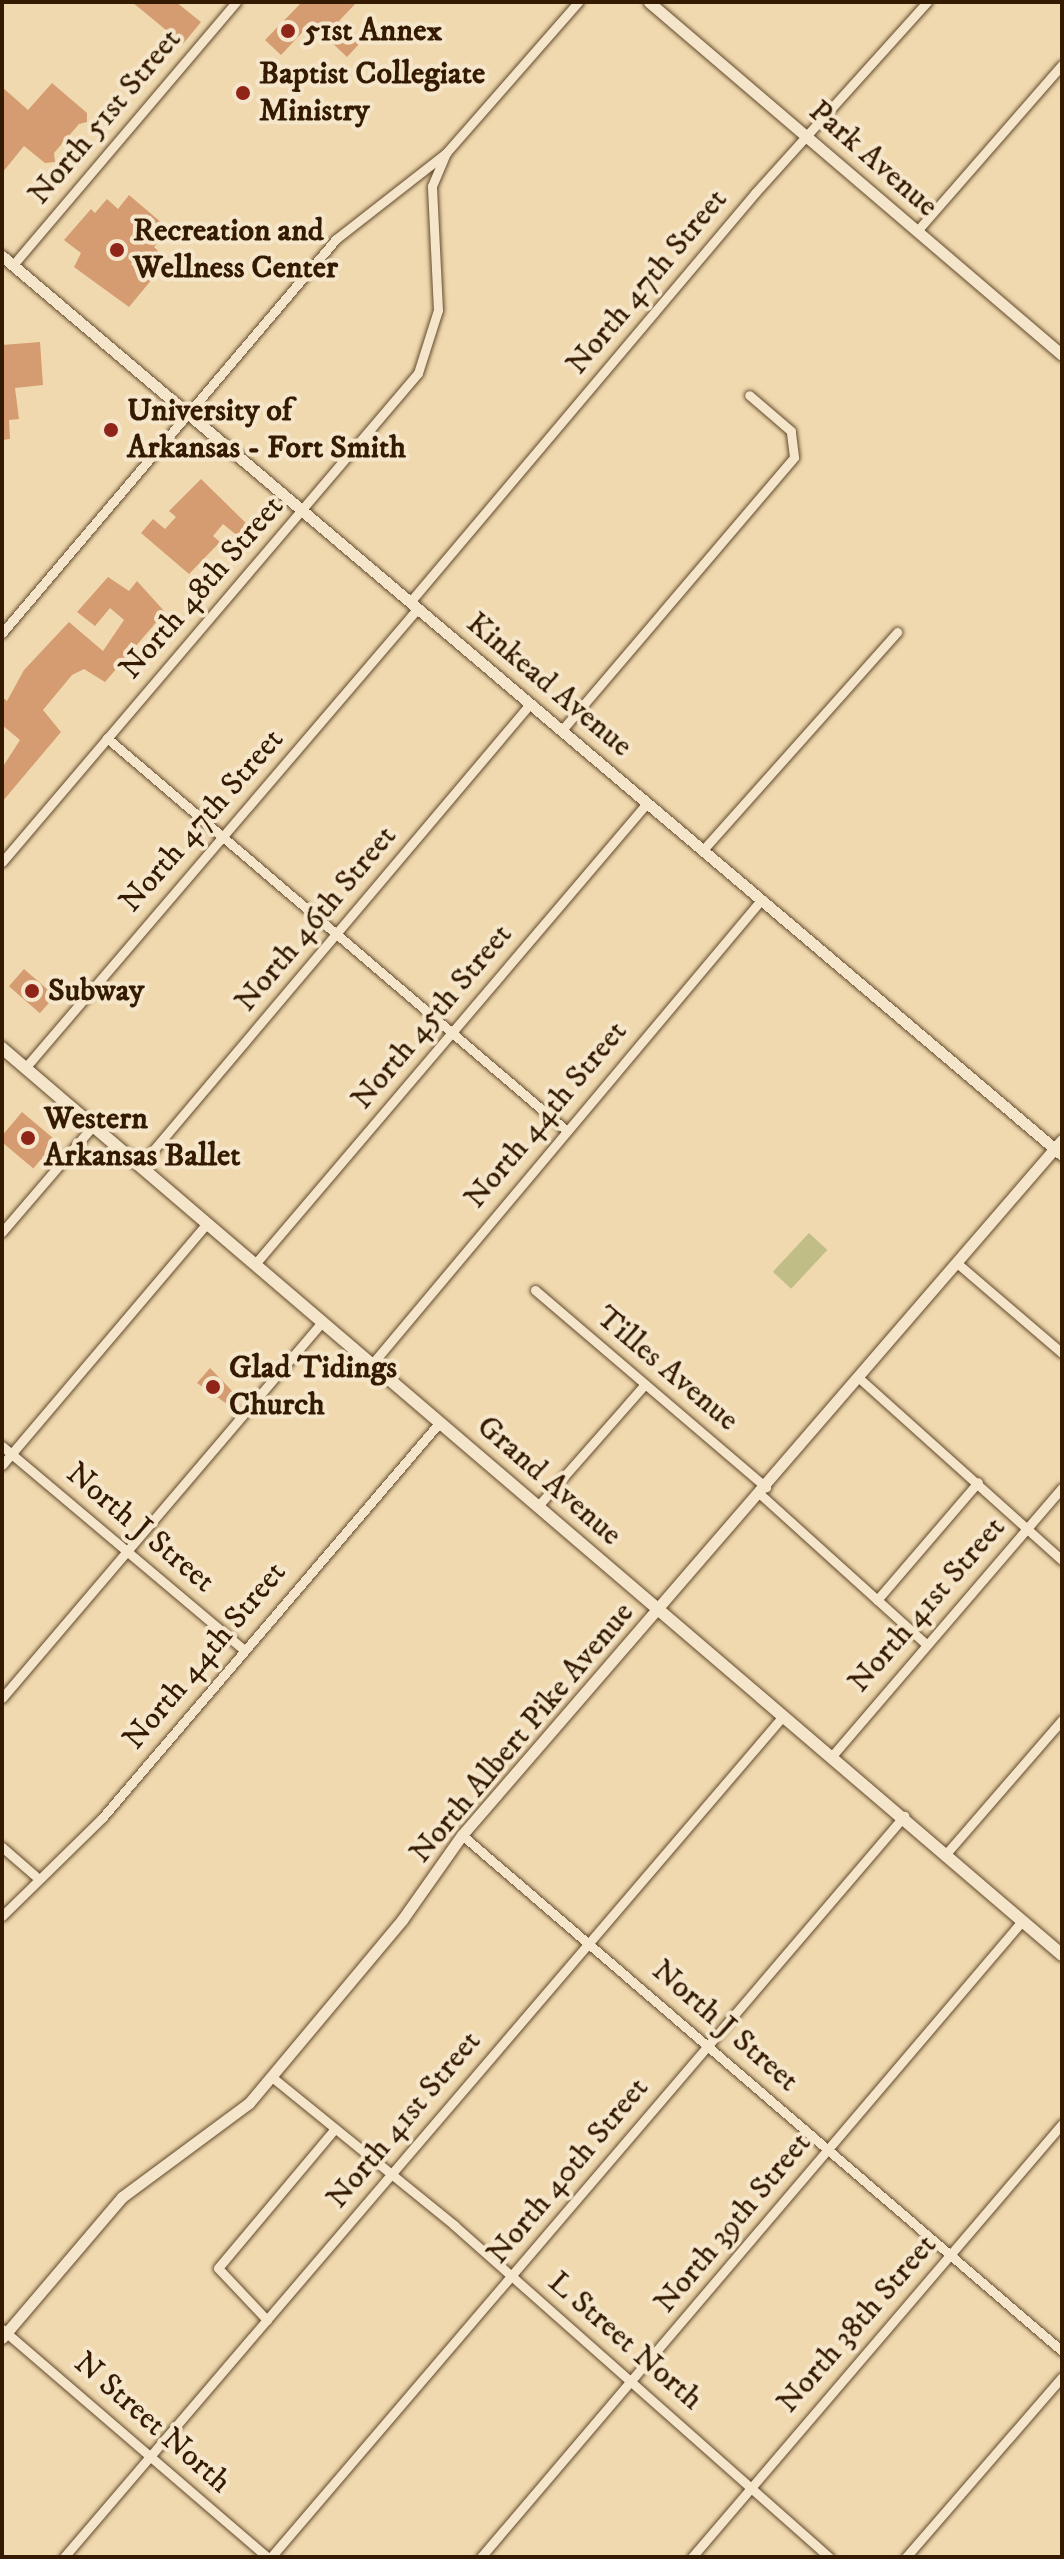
<!DOCTYPE html>
<html>
<head>
<meta charset="utf-8">
<style>
  body { margin:0 }
  #map { position:relative; width:1064px; height:2559px; overflow:hidden; background:#f0d9af; font-family:"IM FELL DW Pica",serif }
  div>[style] { position:absolute }
  [style*='--x'] { left:calc(var(--x)*1px); top:calc(var(--y)*1px); width:calc(var(--w)*1px); rotate:calc(var(--a)*1deg) }
  .green>* { inset:0; background:#c0be86; transform-origin:0 0 }
  .building>* { inset:0; background:#d49c70; transform-origin:0 0 }
  .roads { filter:drop-shadow(0 0 2px #634a2c) drop-shadow(0 0 2px #634a2c) }
  .minor>* { height:9px; margin:-4.5px; padding:0 4.5px; transform-origin:4.5px; border-radius:4.5px; background:#f5e6cb }
  .tertiary>* { height:11px; margin:-5.5px; padding:0 5.5px; transform-origin:5.5px; border-radius:5.5px; background:#f5e6cb }
  .secondary>* { height:12px; margin:-6px; padding:0 6px; transform-origin:6px; border-radius:6px; background:#f5e6cb }
  .dots>* { width:22px; height:22px; translate:-50% -50%; box-sizing:border-box; border:4px solid #f5e6cb; border-radius:50% }
  span { translate:-50% -50%; white-space:nowrap; text-align:center; line-height:1.15; -webkit-text-stroke:8px #f5e6cb; paint-order:stroke }
  .poi-label { font-size:32px; color:#341a00; font-weight:700 }
  .left { translate:0 -50%; text-align:left }
  .street-label { font-size:32px; color:#341a00 }
  .frame { position:absolute; inset:0; border:4px solid #341a00; pointer-events:none }
</style>
</head>
<body>
<div id="map">
  <div class="green">
    <i style="left:809px;top:1233px;width:25px;height:53px;rotate:43deg"></i>
  </div>
  <div class="building">
    <i style="clip-path:polygon(132px 2px,176px 2px,201px 22px,183px 44px)"></i>
    <i style="clip-path:polygon(302px 2px,357px 2px,339px 21px,361px 42px,347px 57px,311px 23px,281px 55px,265px 40px)"></i>
    <i style="clip-path:polygon(52px 83px,87px 113px,87px 122px,79px 124px,54px 153px,55px 162px,45px 163px,24px 146px,2px 173px,2px 87px,28px 110px)"></i>
    <i style="clip-path:polygon(129px 195px,169px 229px,154px 247px,168px 260px,129px 307px,74px 267px,81px 253px,64px 240px,91px 209px,95px 213px,107px 199px,118px 209px)"></i>
    <i style="clip-path:polygon(40px 342px,43px 385px,15px 388px,19px 419px,9px 420px,10px 439px,2px 440px,2px 345px)"></i>
    <i style="clip-path:polygon(201px 479px,249px 526px,239px 537px,223px 524px,213px 536px,220px 542px,189px 574px,141px 533px,153px 519px,165px 529px,176px 517px,169px 511px)"></i>
    <i style="clip-path:polygon(108px 577px,129px 591px,137px 581px,165px 612px,105px 682px,84px 669px,72px 675px,43px 710px,61px 732px,2px 802px,2px 768px,20px 740px,2px 725px,2px 697px,7px 701px,24px 670px,69px 622px,103px 651px,124px 620px,110px 608px,95px 626px,77px 612px)"></i>
    <i style="left:24px;top:969px;width:41px;height:23px;rotate:41deg"></i>
    <i style="left:22px;top:1112px;width:45px;height:36px;rotate:40deg"></i>
    <i style="clip-path:polygon(210px 1368px,235px 1394px,227px 1404px,197px 1383px)"></i>
  </div>
  <div class="roads">
    <div class="minor">
      <i style="--x:917;--y:231;--w:220;--a:-48.9"></i>
      <i style="--x:13;--y:265;--w:345;--a:-49.7"></i>
      <i style="--x:410;--y:602;--w:535;--a:-49.85"></i>
      <i style="--x:755;--y:193;--w:257;--a:-48"></i>
      <i style="--x:2;--y:633;--w:517;--a:-49.71"></i>
      <i style="--x:336;--y:239;--w:140;--a:-38"></i>
      <i style="--x:446;--y:153;--w:201;--a:-48.8"></i>
      <i style="--x:562;--y:730;--w:358;--a:-49.6"></i>
      <i style="--x:794;--y:457;--w:26;--a:-97"></i>
      <i style="--x:791;--y:431;--w:55;--a:-139.4"></i>
      <i style="--x:107;--y:738;--w:605;--a:40.51"></i>
      <i style="--x:703;--y:850;--w:292;--a:-48.3"></i>
      <i style="--x:2;--y:862;--w:642;--a:-49.61"></i>
      <i style="--x:418;--y:373;--w:66;--a:-72.4"></i>
      <i style="--x:438;--y:310;--w:124;--a:-92.8"></i>
      <i style="--x:432;--y:186;--w:36;--a:-67"></i>
      <i style="--x:25;--y:1068;--w:605;--a:-49.49"></i>
      <i style="--x:140;--y:1166;--w:605;--a:-49.83"></i>
      <i style="--x:2;--y:1232;--w:140;--a:-49.4"></i>
      <i style="--x:957;--y:1263;--w:138;--a:40.6"></i>
      <i style="--x:255;--y:1264;--w:605;--a:-49.62"></i>
      <i style="--x:535;--y:1290;--w:304;--a:40.5"></i>
      <i style="--x:372;--y:1364;--w:605;--a:-50.02"></i>
      <i style="--x:859;--y:1378;--w:273;--a:41.9"></i>
      <i style="--x:2;--y:1446;--w:317;--a:40.1"></i>
      <i style="--x:2;--y:1465;--w:317;--a:-49.7"></i>
      <i style="--x:760;--y:1494;--w:225;--a:42.1"></i>
      <i style="--x:538;--y:1506;--w:162;--a:-48.7"></i>
      <i style="--x:877;--y:1600;--w:155;--a:-49.4"></i>
      <i style="--x:2;--y:1698;--w:494;--a:-49.6"></i>
      <i style="--x:832;--y:1756;--w:353;--a:-49.4"></i>
      <i style="--x:462;--y:1835;--w:791;--a:40.7"></i>
      <i style="--x:2;--y:1847;--w:49;--a:40.9"></i>
      <i style="--x:945;--y:1855;--w:179;--a:-49.1"></i>
      <i style="--x:2;--y:1916;--w:140;--a:-44.4"></i>
      <i style="--x:102;--y:1818;--w:521;--a:-49.52"></i>
      <i style="--x:272;--y:2077;--w:235;--a:39.1"></i>
      <i style="--x:454;--y:2225;--w:501;--a:41.52"></i>
      <i style="--x:267;--y:2320;--w:71;--a:-133.3"></i>
      <i style="--x:218;--y:2268;--w:180;--a:-50"></i>
      <i style="--x:2;--y:2329;--w:350;--a:40.7"></i>
      <i style="--x:64;--y:2557;--w:1106;--a:-49.47"></i>
      <i style="--x:271;--y:2557;--w:975;--a:-49.49"></i>
      <i style="--x:481;--y:2557;--w:835;--a:-49.61"></i>
      <i style="--x:692;--y:2557;--w:570;--a:-49.49"></i>
      <i style="--x:906;--y:2557;--w:238;--a:-49.1"></i>
    </div>
    <div class="tertiary">
      <i style="--x:649;--y:2;--w:543;--a:40.52"></i>
      <i style="--x:2;--y:256;--w:1390;--a:40.3"></i>
      <i style="--x:2;--y:2338;--w:185;--a:-49.6"></i>
      <i style="--x:122;--y:2197;--w:158;--a:-36.5"></i>
      <i style="--x:249;--y:2103;--w:239;--a:-50.1"></i>
      <i style="--x:402;--y:1920;--w:104;--a:-54.8"></i>
      <i style="--x:462;--y:1835;--w:918;--a:-49.2"></i>
    </div>
    <div class="secondary">
      <i style="--x:2;--y:1048;--w:1395;--a:40.55"></i>
    </div>
  </div>
  <div class="dots">
    <i style="left:288px;top:31px;background:#8f2418"></i>
    <i style="left:243px;top:93px;background:#8f2418"></i>
    <i style="left:117px;top:250px;background:#8f2418"></i>
    <i style="left:111px;top:430px;background:#8f2418"></i>
    <i style="left:32px;top:991px;background:#8f2418"></i>
    <i style="left:28px;top:1138px;background:#8f2418"></i>
    <i style="left:213px;top:1387px;background:#8f2418"></i>
  </div>
  <div class="poi-label">
    <span class="left" style="left:304px;top:31px">51st Annex</span>
    <span class="left" style="left:259px;top:93px">Baptist Collegiate<br>Ministry</span>
    <span class="left" style="left:133px;top:250px">Recreation and<br>Wellness Center</span>
    <span class="left" style="left:127px;top:430px">University of<br>Arkansas - Fort Smith</span>
    <span class="left" style="left:48px;top:991px">Subway</span>
    <span class="left" style="left:44px;top:1138px">Western<br>Arkansas Ballet</span>
    <span class="left" style="left:229px;top:1387px">Glad Tidings<br>Church</span>
  </div>
  <div class="street-label">
    <span style="left:105px;top:117px;rotate:-50deg">North 51st Street</span>
    <span style="left:873px;top:159px;rotate:41deg">Park Avenue</span>
    <span style="left:647px;top:282px;rotate:-50deg">North 47th Street</span>
    <span style="left:202px;top:588px;rotate:-49deg">North 48th Street</span>
    <span style="left:549px;top:685px;rotate:40deg">Kinkead Avenue</span>
    <span style="left:202px;top:821px;rotate:-49deg">North 47th Street</span>
    <span style="left:316px;top:919px;rotate:-50deg">North 46th Street</span>
    <span style="left:432px;top:1017px;rotate:-50deg">North 45th Street</span>
    <span style="left:546px;top:1115px;rotate:-50deg">North 44th Street</span>
    <span style="left:667px;top:1369px;rotate:40deg">Tilles Avenue</span>
    <span style="left:549px;top:1481px;rotate:41deg">Grand Avenue</span>
    <span style="left:140px;top:1528px;rotate:40deg">North J Street</span>
    <span style="left:927px;top:1605px;rotate:-49deg">North 41st Street</span>
    <span style="left:205px;top:1656px;rotate:-50deg">North 44th Street</span>
    <span style="left:522px;top:1733px;rotate:-50deg">North Albert Pike Avenue</span>
    <span style="left:725px;top:2026px;rotate:41deg">North J Street</span>
    <span style="left:404px;top:2120px;rotate:-50deg">North 41st Street</span>
    <span style="left:568px;top:2171px;rotate:-50deg">North 40th Street</span>
    <span style="left:733px;top:2223px;rotate:-50deg">North 39th Street</span>
    <span style="left:857px;top:2324px;rotate:-49deg">North 38th Street</span>
    <span style="left:625px;top:2341px;rotate:41deg">L Street North</span>
    <span style="left:152px;top:2423px;rotate:41deg">N Street North</span>
  </div>
  <div class="frame"></div>
</div>
</body>
</html>
